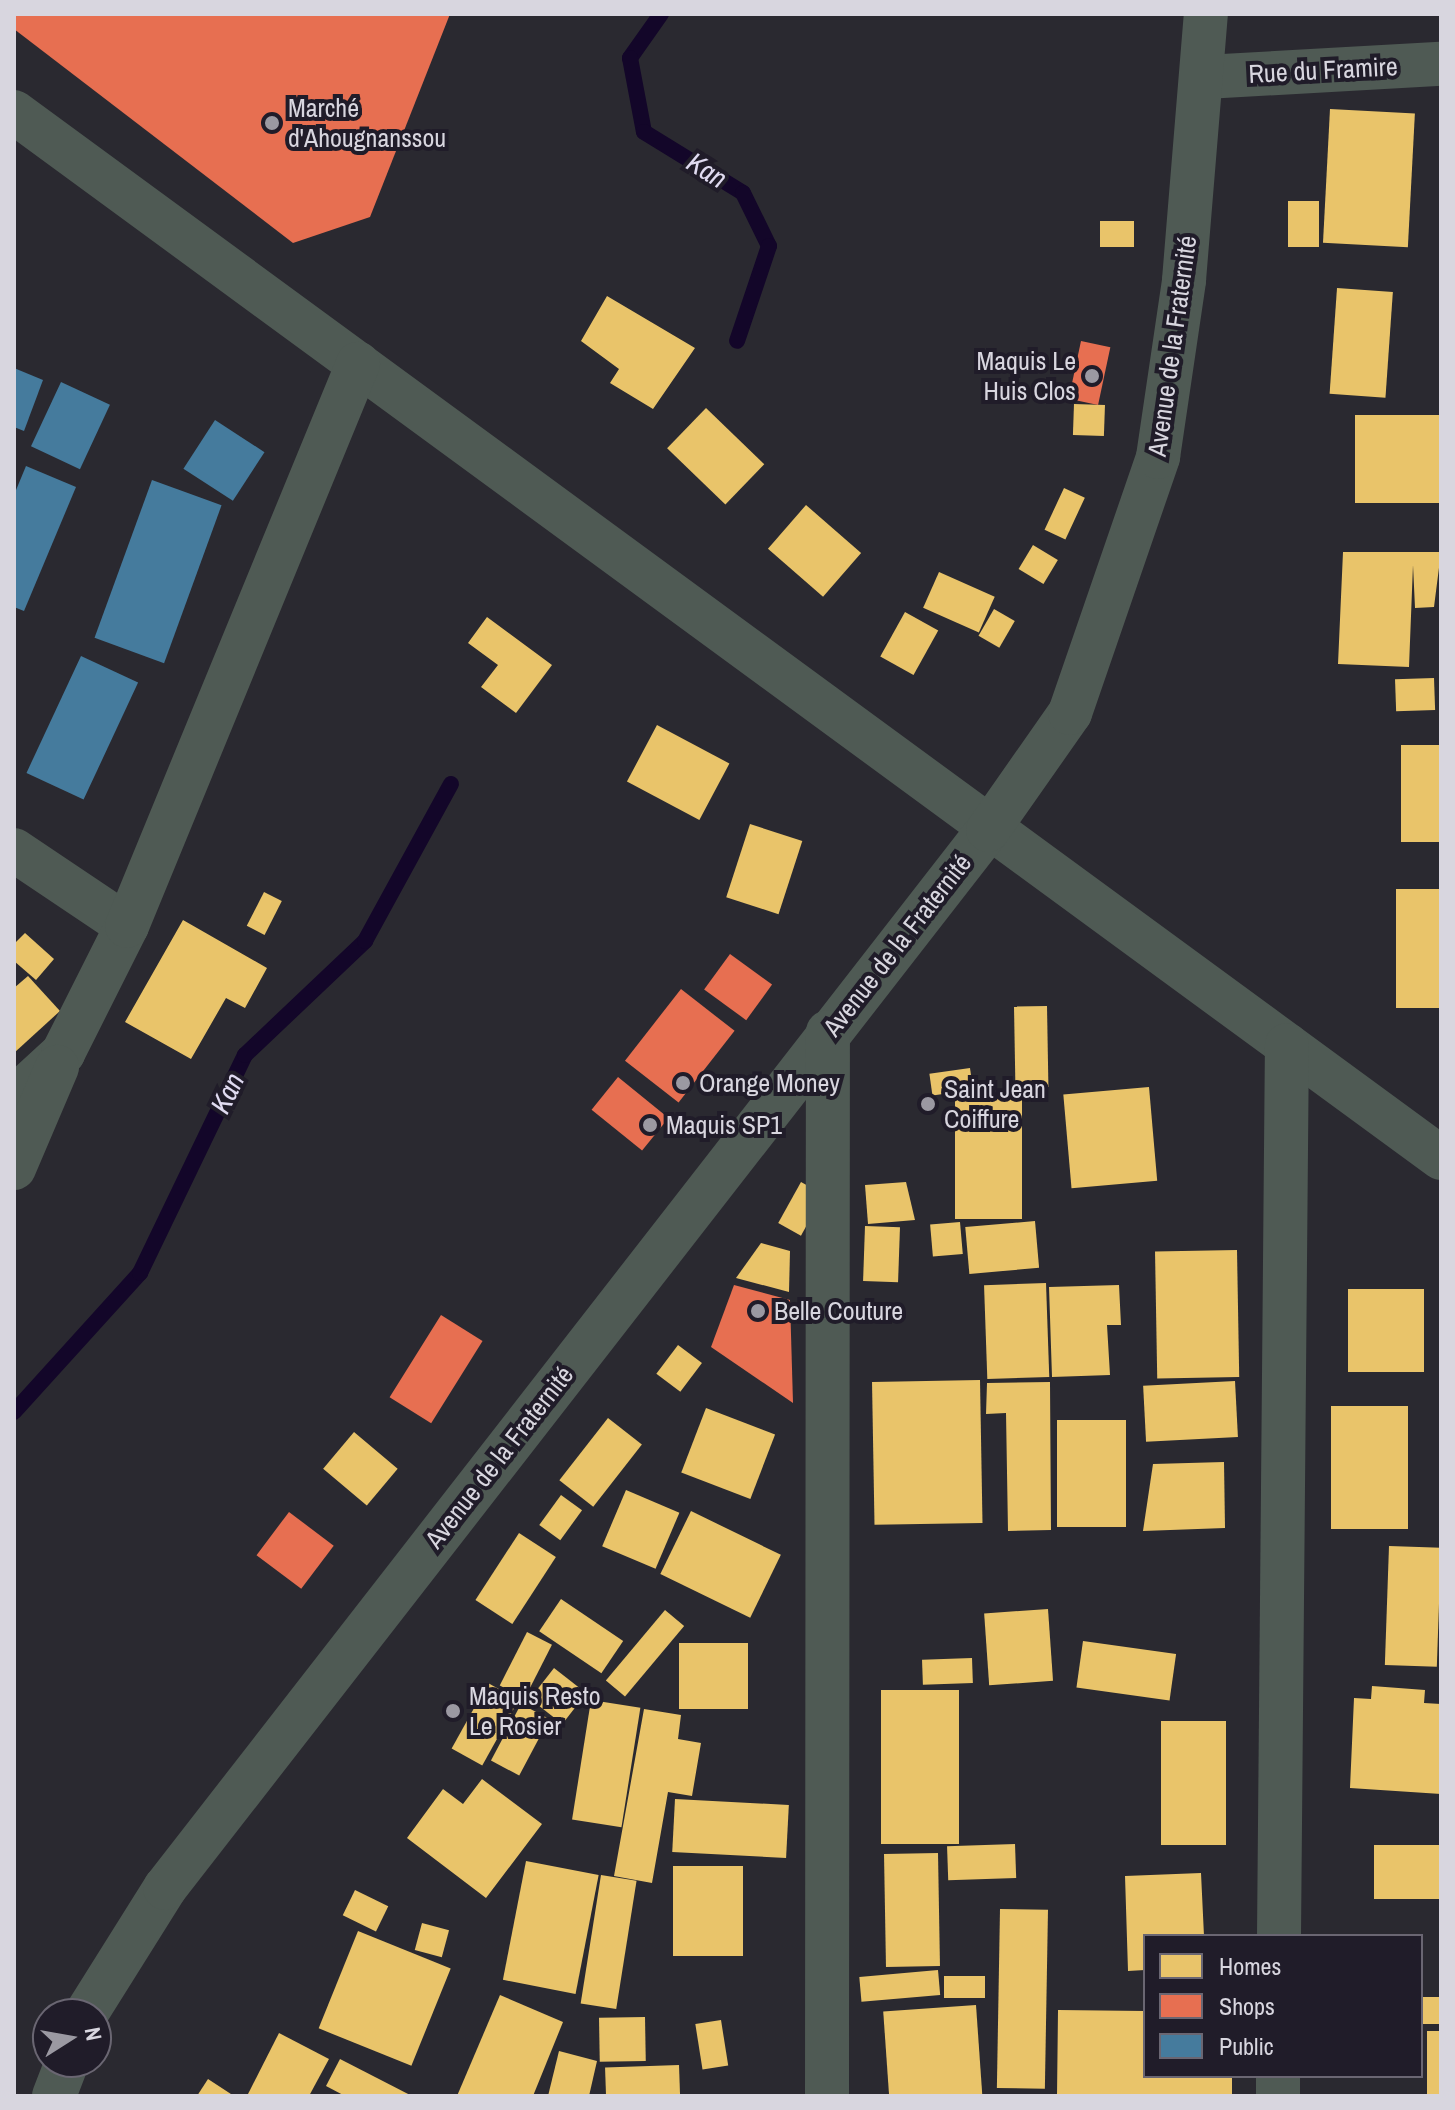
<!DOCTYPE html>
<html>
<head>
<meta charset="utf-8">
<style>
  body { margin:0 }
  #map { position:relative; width:1455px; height:2110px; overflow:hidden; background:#2a2930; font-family:"Archivo Narrow",sans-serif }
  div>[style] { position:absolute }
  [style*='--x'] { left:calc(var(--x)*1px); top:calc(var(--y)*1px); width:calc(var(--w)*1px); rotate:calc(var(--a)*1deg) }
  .homes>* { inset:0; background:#e9c46a; transform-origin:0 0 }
  .shops>* { inset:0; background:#e76f51; transform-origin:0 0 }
  .public>* { inset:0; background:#457b9d; transform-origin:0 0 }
  .stream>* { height:16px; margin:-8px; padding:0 8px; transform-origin:8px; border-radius:8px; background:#130629 }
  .minor>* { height:44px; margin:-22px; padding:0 22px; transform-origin:22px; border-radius:22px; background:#4f5a54 }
  .dots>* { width:22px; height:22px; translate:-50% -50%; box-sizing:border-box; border:4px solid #201c29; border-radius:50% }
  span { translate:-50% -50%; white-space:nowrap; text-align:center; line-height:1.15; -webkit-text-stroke:8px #201c29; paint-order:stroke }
  .street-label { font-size:26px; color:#d8d6df }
  .poi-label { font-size:26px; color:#d8d6df }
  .left { translate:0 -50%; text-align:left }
  .right { translate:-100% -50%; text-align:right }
  .water-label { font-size:28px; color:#e0dbf1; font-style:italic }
  .frame { position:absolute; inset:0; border:16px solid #d8d6df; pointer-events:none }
  .legend { position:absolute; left:1143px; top:1934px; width:280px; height:144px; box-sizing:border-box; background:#201c29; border:2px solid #6a6672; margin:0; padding:10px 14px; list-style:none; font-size:24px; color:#d8d6df }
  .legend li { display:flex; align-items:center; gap:16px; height:40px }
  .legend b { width:40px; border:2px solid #6a6672 }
  .north { position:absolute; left:32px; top:1998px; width:80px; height:80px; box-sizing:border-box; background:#201c29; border:2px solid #6a6672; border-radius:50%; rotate:79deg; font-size:22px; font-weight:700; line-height:32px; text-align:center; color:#d8d6df }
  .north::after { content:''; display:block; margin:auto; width:28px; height:36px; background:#9b99a2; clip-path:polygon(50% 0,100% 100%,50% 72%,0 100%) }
</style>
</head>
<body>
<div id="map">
  <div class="homes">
    <i style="left:1330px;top:109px;width:85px;height:134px;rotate:3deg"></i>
    <i style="left:1288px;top:201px;width:31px;height:46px"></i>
    <i style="left:1134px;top:221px;width:26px;height:34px;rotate:90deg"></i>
    <i style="left:1337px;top:288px;width:56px;height:106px;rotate:4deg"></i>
    <i style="clip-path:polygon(607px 296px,695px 348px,653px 409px,610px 383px,619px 369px,581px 341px)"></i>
    <i style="left:1074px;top:404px;width:31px;height:31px;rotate:2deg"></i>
    <i style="left:706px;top:408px;width:81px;height:56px;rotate:44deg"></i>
    <i style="left:1355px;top:415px;width:86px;height:88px"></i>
    <i style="left:1064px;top:488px;width:23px;height:46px;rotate:25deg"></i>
    <i style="left:806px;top:505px;width:73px;height:58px;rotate:41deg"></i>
    <i style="left:1033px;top:545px;width:29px;height:28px;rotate:31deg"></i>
    <i style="clip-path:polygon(1343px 552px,1441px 552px,1434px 607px,1415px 608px,1413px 565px,1409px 667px,1338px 664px)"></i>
    <i style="left:939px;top:572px;width:61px;height:39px;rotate:24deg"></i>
    <i style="left:994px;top:609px;width:24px;height:31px;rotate:30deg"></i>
    <i style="left:905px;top:612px;width:38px;height:51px;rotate:29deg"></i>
    <i style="clip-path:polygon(487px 617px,552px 665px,516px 713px,481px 687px,498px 665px,468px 643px)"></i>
    <i style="left:1434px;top:678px;width:32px;height:39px;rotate:88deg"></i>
    <i style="left:657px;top:725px;width:82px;height:64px;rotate:28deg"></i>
    <i style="left:1441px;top:745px;width:97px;height:40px;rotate:90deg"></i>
    <i style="left:750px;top:824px;width:55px;height:77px;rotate:18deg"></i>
    <i style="left:1441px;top:889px;width:119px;height:45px;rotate:90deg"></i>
    <i style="left:264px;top:892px;width:20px;height:38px;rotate:27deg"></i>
    <i style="clip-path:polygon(183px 920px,267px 968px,245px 1008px,226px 998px,191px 1059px,125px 1022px)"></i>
    <i style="clip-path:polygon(25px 933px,54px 959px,36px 980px,14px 961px,14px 944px)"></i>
    <i style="clip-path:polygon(28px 976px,60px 1011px,14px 1053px,14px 988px)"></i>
    <i style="left:1047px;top:1006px;width:81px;height:33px;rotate:89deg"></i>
    <i style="left:970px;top:1068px;width:22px;height:41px;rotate:82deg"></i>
    <i style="left:1149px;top:1087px;width:94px;height:86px;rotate:85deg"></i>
    <i style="left:955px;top:1099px;width:67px;height:120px"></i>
    <i style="left:801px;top:1182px;width:26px;height:47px;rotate:29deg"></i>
    <i style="clip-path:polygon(906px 1182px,915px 1220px,868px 1224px,865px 1185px)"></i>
    <i style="left:1035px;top:1221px;width:47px;height:70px;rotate:85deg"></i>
    <i style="left:960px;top:1222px;width:32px;height:30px;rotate:85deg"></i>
    <i style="left:865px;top:1226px;width:35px;height:55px;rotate:2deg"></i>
    <i style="clip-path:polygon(761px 1243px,790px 1251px,789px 1292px,736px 1278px)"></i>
    <i style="left:1237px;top:1250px;width:127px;height:82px;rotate:89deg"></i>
    <i style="left:1046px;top:1283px;width:94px;height:62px;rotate:88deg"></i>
    <i style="clip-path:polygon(1119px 1285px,1121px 1325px,1107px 1325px,1110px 1375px,1052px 1377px,1049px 1287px)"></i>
    <i style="left:1348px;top:1289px;width:76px;height:83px"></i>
    <i style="left:678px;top:1345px;width:30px;height:36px;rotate:37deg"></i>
    <i style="left:980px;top:1380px;width:143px;height:108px;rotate:89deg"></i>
    <i style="left:1235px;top:1381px;width:56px;height:92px;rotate:87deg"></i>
    <i style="clip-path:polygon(1050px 1382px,1051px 1530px,1008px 1531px,1006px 1413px,986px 1414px,987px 1383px)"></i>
    <i style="left:1331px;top:1406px;width:77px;height:123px"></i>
    <i style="left:706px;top:1408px;width:74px;height:69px;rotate:21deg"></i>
    <i style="left:608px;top:1418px;width:43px;height:79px;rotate:38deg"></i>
    <i style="left:1057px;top:1420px;width:69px;height:107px"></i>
    <i style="left:354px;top:1432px;width:57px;height:48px;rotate:40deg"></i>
    <i style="clip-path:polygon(1224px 1462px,1225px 1528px,1143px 1531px,1153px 1464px)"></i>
    <i style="left:626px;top:1490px;width:58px;height:61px;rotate:23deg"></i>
    <i style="left:561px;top:1495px;width:26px;height:37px;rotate:36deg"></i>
    <i style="left:691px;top:1511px;width:100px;height:70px;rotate:26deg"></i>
    <i style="left:519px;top:1533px;width:44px;height:80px;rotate:33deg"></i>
    <i style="left:1389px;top:1546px;width:52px;height:119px;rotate:2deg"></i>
    <i style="left:561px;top:1599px;width:75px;height:39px;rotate:34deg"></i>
    <i style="left:1048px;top:1609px;width:72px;height:64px;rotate:86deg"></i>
    <i style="left:665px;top:1610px;width:25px;height:92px;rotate:40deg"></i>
    <i style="left:527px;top:1632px;width:28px;height:60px;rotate:27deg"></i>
    <i style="left:1083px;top:1641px;width:94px;height:47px;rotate:8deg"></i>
    <i style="left:679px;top:1643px;width:69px;height:66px"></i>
    <i style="left:972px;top:1658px;width:25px;height:50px;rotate:88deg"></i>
    <i style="left:554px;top:1668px;width:41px;height:39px;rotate:38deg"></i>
    <i style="left:488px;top:1683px;width:35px;height:75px;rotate:29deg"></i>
    <i style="clip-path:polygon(1372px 1686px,1425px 1690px,1424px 1703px,1441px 1704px,1441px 1794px,1350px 1788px,1354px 1698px,1371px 1699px)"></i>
    <i style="left:881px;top:1690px;width:78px;height:154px"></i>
    <i style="left:591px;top:1700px;width:50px;height:121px;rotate:9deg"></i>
    <i style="left:521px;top:1704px;width:32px;height:64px;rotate:28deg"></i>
    <i style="clip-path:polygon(644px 1709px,681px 1715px,678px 1739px,701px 1743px,692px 1796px,668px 1792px,652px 1883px,614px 1876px)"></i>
    <i style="left:1226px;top:1721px;width:124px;height:65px;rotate:90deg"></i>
    <i style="clip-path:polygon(482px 1779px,542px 1824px,486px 1898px,407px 1838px,443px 1789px,463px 1804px)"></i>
    <i style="left:675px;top:1799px;width:114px;height:53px;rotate:3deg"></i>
    <i style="left:1015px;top:1844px;width:34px;height:68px;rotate:88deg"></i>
    <i style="left:1441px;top:1845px;width:54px;height:67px;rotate:90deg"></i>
    <i style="left:938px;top:1853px;width:113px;height:54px;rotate:89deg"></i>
    <i style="left:526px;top:1861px;width:74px;height:121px;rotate:11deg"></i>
    <i style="left:673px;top:1866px;width:70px;height:90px"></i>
    <i style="clip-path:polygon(1201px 1873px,1204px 1936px,1145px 1936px,1145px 1970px,1128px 1971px,1125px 1876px)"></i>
    <i style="left:601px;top:1875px;width:36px;height:130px;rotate:9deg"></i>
    <i style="left:355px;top:1890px;width:37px;height:28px;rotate:26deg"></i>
    <i style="left:1000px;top:1909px;width:48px;height:179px;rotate:1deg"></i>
    <i style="left:422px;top:1923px;width:28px;height:28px;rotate:15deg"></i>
    <i style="left:358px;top:1931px;width:100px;height:105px;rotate:22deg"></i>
    <i style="left:938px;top:1970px;width:25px;height:79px;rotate:85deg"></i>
    <i style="left:944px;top:1976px;width:41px;height:22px"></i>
    <i style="clip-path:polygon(500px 1995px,563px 2022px,533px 2096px,457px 2096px)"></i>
    <i style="left:1441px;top:1997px;width:27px;height:20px;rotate:90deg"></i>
    <i style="left:976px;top:2005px;width:91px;height:93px;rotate:86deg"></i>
    <i style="clip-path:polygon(1058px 2010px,1145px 2011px,1145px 2076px,1232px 2076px,1232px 2096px,1057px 2096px)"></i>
    <i style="left:645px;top:2017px;width:44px;height:46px;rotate:89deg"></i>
    <i style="left:721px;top:2020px;width:46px;height:26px;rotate:81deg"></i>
    <i style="left:1441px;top:2031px;width:65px;height:14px;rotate:90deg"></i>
    <i style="clip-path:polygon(279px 2033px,329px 2059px,309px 2096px,247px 2096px)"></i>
    <i style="clip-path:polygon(559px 2051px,597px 2061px,589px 2096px,548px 2096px)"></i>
    <i style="clip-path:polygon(340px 2059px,412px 2096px,345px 2096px,326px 2086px)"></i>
    <i style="left:679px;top:2065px;width:31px;height:74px;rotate:88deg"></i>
    <i style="clip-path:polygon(208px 2079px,234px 2096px,197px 2096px)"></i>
  </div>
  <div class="shops">
    <i style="clip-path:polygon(14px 14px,450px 14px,370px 217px,293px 243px,14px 29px)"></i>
    <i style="left:1081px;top:341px;width:30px;height:59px;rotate:12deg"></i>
    <i style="left:730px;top:954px;width:52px;height:44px;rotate:36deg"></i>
    <i style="left:681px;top:989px;width:68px;height:91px;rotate:38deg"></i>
    <i style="left:618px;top:1077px;width:65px;height:42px;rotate:39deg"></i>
    <i style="clip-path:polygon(734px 1285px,790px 1300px,793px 1403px,711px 1347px)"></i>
    <i style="left:441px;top:1315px;width:49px;height:97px;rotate:32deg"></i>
    <i style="left:289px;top:1512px;width:56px;height:54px;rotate:37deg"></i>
  </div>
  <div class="public">
    <i style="clip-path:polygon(14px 368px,43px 380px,24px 431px,14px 427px)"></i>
    <i style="left:61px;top:382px;width:54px;height:71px;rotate:25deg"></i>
    <i style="left:215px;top:420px;width:59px;height:58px;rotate:33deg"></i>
    <i style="clip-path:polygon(26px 466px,76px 487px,24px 611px,14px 607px,14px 495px)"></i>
    <i style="left:152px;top:480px;width:74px;height:168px;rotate:20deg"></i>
    <i style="left:81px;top:656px;width:63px;height:129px;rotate:25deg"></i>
  </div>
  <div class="stream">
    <i style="--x:661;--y:14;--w:54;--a:125.2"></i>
    <i style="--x:630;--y:58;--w:75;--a:79.3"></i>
    <i style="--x:644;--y:132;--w:116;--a:31.6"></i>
    <i style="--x:743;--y:193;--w:59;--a:63.9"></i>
    <i style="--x:769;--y:246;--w:100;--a:108.6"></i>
    <i style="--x:14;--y:1412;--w:188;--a:-47.8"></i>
    <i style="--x:140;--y:1273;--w:242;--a:-64.3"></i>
    <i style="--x:245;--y:1055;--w:166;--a:-43.5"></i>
    <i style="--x:365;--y:941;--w:179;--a:-61.3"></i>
  </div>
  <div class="minor">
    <i style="--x:1205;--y:77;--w:236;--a:-3.2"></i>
    <i style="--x:14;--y:112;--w:1769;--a:36.24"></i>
    <i style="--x:14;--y:850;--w:136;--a:33.9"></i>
    <i style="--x:14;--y:1098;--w:67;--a:-42.6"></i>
    <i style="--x:63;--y:1053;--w:142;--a:-63.3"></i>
    <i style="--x:127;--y:926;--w:608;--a:-67.66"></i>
    <i style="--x:14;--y:1168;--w:110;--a:-66.9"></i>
    <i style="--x:1279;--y:1936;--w:891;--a:-89.49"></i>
    <i style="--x:86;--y:2014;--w:149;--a:-57.9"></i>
    <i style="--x:165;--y:1888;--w:1340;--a:-52.12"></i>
    <i style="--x:988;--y:830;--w:143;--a:-55"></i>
    <i style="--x:1070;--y:713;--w:271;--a:-71"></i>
    <i style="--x:1158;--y:457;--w:179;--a:-81.6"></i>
    <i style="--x:1184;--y:280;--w:267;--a:-85.3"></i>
    <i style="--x:54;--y:2096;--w:36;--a:-69"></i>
    <i style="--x:827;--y:2096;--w:1064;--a:-89.95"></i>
    <i style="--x:1278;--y:2096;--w:20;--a:-90"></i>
  </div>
  <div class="dots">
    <i style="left:272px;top:123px;background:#9b99a2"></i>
    <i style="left:1092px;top:376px;background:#9b99a2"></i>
    <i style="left:683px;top:1083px;background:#9b99a2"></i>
    <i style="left:928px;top:1104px;background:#9b99a2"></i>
    <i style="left:650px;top:1125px;background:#9b99a2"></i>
    <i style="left:758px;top:1311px;background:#9b99a2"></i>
    <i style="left:453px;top:1711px;background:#9b99a2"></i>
  </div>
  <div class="street-label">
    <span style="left:1323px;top:70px;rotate:-3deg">Rue du Framire</span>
    <span style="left:1172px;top:346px;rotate:-82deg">Avenue de la Fraternité</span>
    <span style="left:897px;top:945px;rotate:-52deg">Avenue de la Fraternité</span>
    <span style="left:499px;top:1457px;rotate:-52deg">Avenue de la Fraternité</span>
  </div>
  <div class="poi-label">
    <span class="left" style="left:288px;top:123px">Marché<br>d'Ahougnanssou</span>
    <span class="right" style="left:1076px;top:376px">Maquis Le<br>Huis Clos</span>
    <span class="left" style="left:699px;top:1083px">Orange Money</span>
    <span class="left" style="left:944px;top:1104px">Saint Jean<br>Coiffure</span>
    <span class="left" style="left:666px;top:1125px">Maquis SP1</span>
    <span class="left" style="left:774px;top:1311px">Belle Couture</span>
    <span class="left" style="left:469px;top:1711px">Maquis Resto<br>Le Rosier</span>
  </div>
  <div class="water-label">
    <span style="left:707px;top:170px;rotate:32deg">Kan</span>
    <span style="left:227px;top:1093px;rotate:-64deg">Kan</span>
  </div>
  <div class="frame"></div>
  <ul class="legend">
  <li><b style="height:22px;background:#e9c46a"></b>Homes</li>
  <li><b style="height:22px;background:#e76f51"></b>Shops</li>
  <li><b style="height:22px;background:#457b9d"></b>Public</li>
  </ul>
  <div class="north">N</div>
</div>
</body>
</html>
